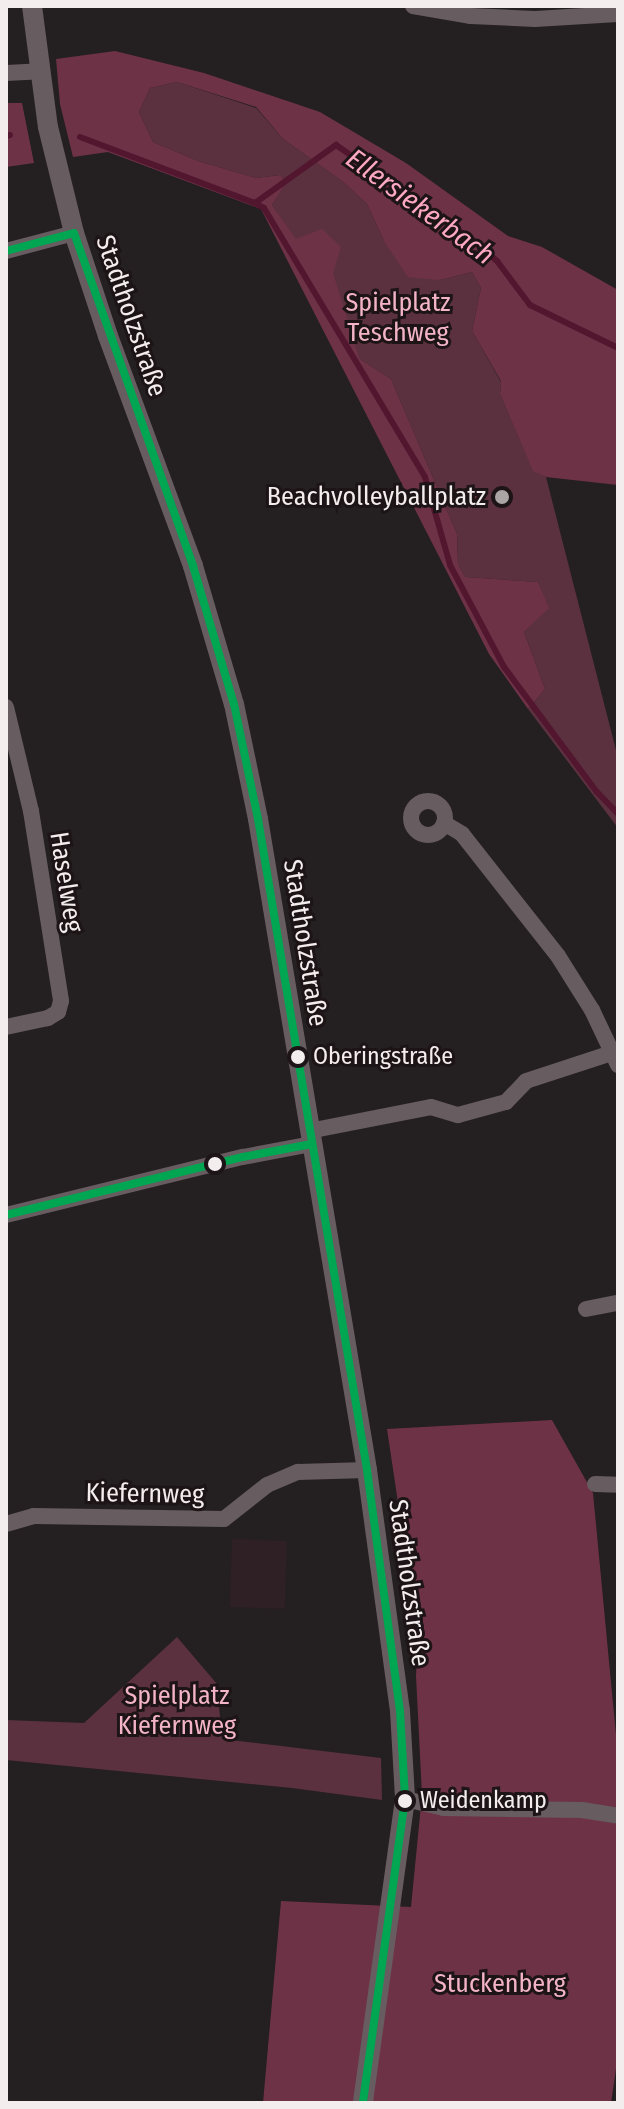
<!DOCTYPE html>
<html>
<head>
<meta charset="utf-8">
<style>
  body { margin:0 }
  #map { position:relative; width:624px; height:2109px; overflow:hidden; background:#241f20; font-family:"Fira Sans Condensed",sans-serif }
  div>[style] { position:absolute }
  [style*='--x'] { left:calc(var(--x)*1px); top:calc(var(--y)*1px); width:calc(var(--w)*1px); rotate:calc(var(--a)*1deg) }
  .built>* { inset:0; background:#2e2024; transform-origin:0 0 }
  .green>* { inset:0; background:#5c313f }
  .forest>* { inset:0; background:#6e3247 }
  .stream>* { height:6px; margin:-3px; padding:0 3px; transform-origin:3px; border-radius:3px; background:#52162f }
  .minor>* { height:16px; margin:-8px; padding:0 8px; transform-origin:8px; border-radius:8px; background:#675c60 }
  .minor>.ring { margin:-8px; padding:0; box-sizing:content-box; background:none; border:16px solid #675c60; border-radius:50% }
  .tertiary>* { height:20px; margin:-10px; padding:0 10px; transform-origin:10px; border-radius:10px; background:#675c60 }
  .bus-1>* { height:8px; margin:-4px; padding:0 4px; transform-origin:4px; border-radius:4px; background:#00a651 }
  .dots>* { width:22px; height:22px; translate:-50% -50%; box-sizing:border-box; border:4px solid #1c1416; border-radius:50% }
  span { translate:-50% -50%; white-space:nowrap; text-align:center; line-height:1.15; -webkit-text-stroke:6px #1c1416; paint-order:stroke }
  .bus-label { font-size:24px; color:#f3edee }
  .left { translate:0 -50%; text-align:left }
  .park-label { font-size:26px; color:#f4b4c7 }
  .street-label { font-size:26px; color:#f3edee }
  .poi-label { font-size:26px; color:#f3edee }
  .right { translate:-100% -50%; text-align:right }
  .water-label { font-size:28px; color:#fca8c2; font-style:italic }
  .frame { position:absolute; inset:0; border:8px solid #f3edee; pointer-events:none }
</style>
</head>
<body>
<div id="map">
  <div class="built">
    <i style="left:232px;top:1539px;width:55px;height:68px;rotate:2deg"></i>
  </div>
  <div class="green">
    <i style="clip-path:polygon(177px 82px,256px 108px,283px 139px,342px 181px,367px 204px,384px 241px,440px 280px,472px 272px,481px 288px,472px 331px,501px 382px,500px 394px,533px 470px,546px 477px,618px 758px,618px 828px,528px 709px,545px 689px,524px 632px,548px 608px,538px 582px,465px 577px,458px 564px,457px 534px,391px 379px,360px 359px,332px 273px,296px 240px,272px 205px,287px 182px,280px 175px,256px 178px,198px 161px,153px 142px,139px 112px,150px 88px)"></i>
    <i style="clip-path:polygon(177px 1637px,217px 1684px,222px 1739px,381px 1758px,382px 1800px,292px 1788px,6px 1760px,6px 1720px,84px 1723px)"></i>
  </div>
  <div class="forest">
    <i style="clip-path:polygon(115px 51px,204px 73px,320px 112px,406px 163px,508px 236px,542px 247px,618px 290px,618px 485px,546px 477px,533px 471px,500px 394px,501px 381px,472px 331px,481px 288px,472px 272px,440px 280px,408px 277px,384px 241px,367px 204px,342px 181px,283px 139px,256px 107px,177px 82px,150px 88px,139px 112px,153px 142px,198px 161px,256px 178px,280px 175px,287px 182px,272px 205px,296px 239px,322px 229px,341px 247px,333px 273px,360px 359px,391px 379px,457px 534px,458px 564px,465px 577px,538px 582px,549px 608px,524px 632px,545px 689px,528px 709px,489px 654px,261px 209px,108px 152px,73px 157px,60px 104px,56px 59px)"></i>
    <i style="clip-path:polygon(6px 103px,22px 103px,34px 163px,6px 167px)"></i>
    <i style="clip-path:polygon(552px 1420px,593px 1493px,618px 1756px,618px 2055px,611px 2103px,263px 2103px,281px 1901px,411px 1907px,422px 1795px,416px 1676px,418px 1636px,387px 1429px)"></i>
  </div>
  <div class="stream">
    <i style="--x:6;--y:136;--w:4;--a:-14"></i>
    <i style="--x:80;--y:137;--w:187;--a:20.7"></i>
    <i style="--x:255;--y:203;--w:100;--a:-35.6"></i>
    <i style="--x:336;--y:145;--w:166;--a:34.9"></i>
    <i style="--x:472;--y:240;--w:33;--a:40"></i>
    <i style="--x:497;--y:261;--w:55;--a:53.1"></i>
    <i style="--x:530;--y:305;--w:98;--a:26"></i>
    <i style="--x:255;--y:203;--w:10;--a:29"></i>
    <i style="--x:264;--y:208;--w:313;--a:59.1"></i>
    <i style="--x:425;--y:477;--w:91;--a:74.1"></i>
    <i style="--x:450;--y:565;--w:115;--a:62.1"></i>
    <i style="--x:504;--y:667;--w:156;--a:53.4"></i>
    <i style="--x:597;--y:792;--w:30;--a:46"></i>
  </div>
  <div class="minor">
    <i style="--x:413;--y:6;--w:59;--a:9.8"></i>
    <i style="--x:471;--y:16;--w:64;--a:2.7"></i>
    <i style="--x:535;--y:19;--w:83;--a:-3.4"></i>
    <i style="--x:6;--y:73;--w:34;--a:-3"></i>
    <i style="--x:6;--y:251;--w:70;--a:-14.8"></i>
    <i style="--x:6;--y:707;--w:107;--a:76.5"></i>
    <i style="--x:31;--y:811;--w:192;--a:81"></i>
    <i style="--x:61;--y:1001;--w:11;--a:105"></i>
    <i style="--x:58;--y:1012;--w:12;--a:149"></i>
    <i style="--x:48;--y:1018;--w:43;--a:167.9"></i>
    <i class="ring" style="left:411px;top:801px;width:18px;height:18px"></i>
    <i style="--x:444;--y:823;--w:21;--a:31"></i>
    <i style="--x:462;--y:834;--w:155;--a:51.8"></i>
    <i style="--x:558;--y:956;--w:64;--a:57.8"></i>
    <i style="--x:592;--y:1010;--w:61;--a:64.7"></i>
    <i style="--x:309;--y:1131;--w:124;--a:-11.1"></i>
    <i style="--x:431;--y:1107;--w:28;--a:17"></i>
    <i style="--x:458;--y:1115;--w:50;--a:-15.2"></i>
    <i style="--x:506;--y:1102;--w:29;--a:-46"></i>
    <i style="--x:526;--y:1081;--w:97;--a:-18.1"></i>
    <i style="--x:6;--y:1215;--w:244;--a:-13.8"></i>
    <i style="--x:243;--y:1157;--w:70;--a:-10.7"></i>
    <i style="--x:586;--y:1309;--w:33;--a:-11"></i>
    <i style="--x:595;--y:1484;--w:23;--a:2"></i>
    <i style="--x:6;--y:1524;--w:29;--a:-16"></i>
    <i style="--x:34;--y:1516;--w:190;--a:0.9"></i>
    <i style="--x:224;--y:1519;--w:55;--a:-38.3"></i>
    <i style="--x:267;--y:1485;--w:34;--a:-23"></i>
    <i style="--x:298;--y:1472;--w:69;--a:-1.7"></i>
    <i style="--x:405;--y:1799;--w:39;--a:13"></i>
    <i style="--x:443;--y:1808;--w:139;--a:0.8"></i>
    <i style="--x:582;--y:1810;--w:36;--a:9"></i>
  </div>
  <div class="tertiary">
    <i style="--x:32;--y:6;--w:122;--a:82.5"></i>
    <i style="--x:48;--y:127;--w:109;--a:76.2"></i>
    <i style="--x:74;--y:233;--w:108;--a:71.7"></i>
    <i style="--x:108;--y:336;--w:245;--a:69.7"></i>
    <i style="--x:193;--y:566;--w:144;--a:73.5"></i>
    <i style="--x:234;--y:704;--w:117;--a:78.2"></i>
    <i style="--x:258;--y:819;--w:660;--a:80.49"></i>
    <i style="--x:367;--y:1470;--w:243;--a:82.2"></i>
    <i style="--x:400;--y:1711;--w:88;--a:86.7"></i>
    <i style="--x:405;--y:1799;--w:307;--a:97.9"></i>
  </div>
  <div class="bus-1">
    <i style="--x:74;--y:233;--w:354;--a:70.3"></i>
    <i style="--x:193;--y:566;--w:144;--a:73.5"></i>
    <i style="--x:234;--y:704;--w:117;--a:78.2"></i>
    <i style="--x:258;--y:819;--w:660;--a:80.49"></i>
    <i style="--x:367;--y:1470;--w:243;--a:82.2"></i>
    <i style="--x:400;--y:1711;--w:88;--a:86.7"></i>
    <i style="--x:405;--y:1799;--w:307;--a:97.9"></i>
    <i style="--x:6;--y:251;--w:70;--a:-14.8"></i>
    <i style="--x:6;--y:1215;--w:244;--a:-13.8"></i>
    <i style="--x:243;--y:1157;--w:70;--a:-10.7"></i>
  </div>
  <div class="dots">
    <i style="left:502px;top:497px;background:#aba5a6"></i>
    <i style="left:298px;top:1057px;background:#f3edee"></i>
    <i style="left:215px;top:1164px;background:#f3edee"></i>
    <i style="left:405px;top:1801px;background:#f3edee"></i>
  </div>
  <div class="bus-label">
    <span class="left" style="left:313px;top:1057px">Oberingstraße</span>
    <span class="left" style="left:420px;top:1801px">Weidenkamp</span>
  </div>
  <div class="park-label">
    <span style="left:398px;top:318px">Spielplatz<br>Teschweg</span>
    <span style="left:177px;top:1711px">Spielplatz<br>Kiefernweg</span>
    <span style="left:500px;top:1984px">Stuckenberg</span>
  </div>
  <div class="street-label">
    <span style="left:131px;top:316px;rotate:71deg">Stadtholzstraße</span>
    <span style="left:66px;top:882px;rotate:81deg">Haselweg</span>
    <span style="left:305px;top:943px;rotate:81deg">Stadtholzstraße</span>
    <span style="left:145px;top:1494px;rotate:1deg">Kiefernweg</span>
    <span style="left:409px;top:1583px;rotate:82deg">Stadtholzstraße</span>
  </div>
  <div class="poi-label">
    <span class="right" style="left:486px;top:497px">Beachvolleyballplatz</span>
  </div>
  <div class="water-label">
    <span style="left:420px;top:207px;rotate:36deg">Ellersiekerbach</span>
  </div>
  <div class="frame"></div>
</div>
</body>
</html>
